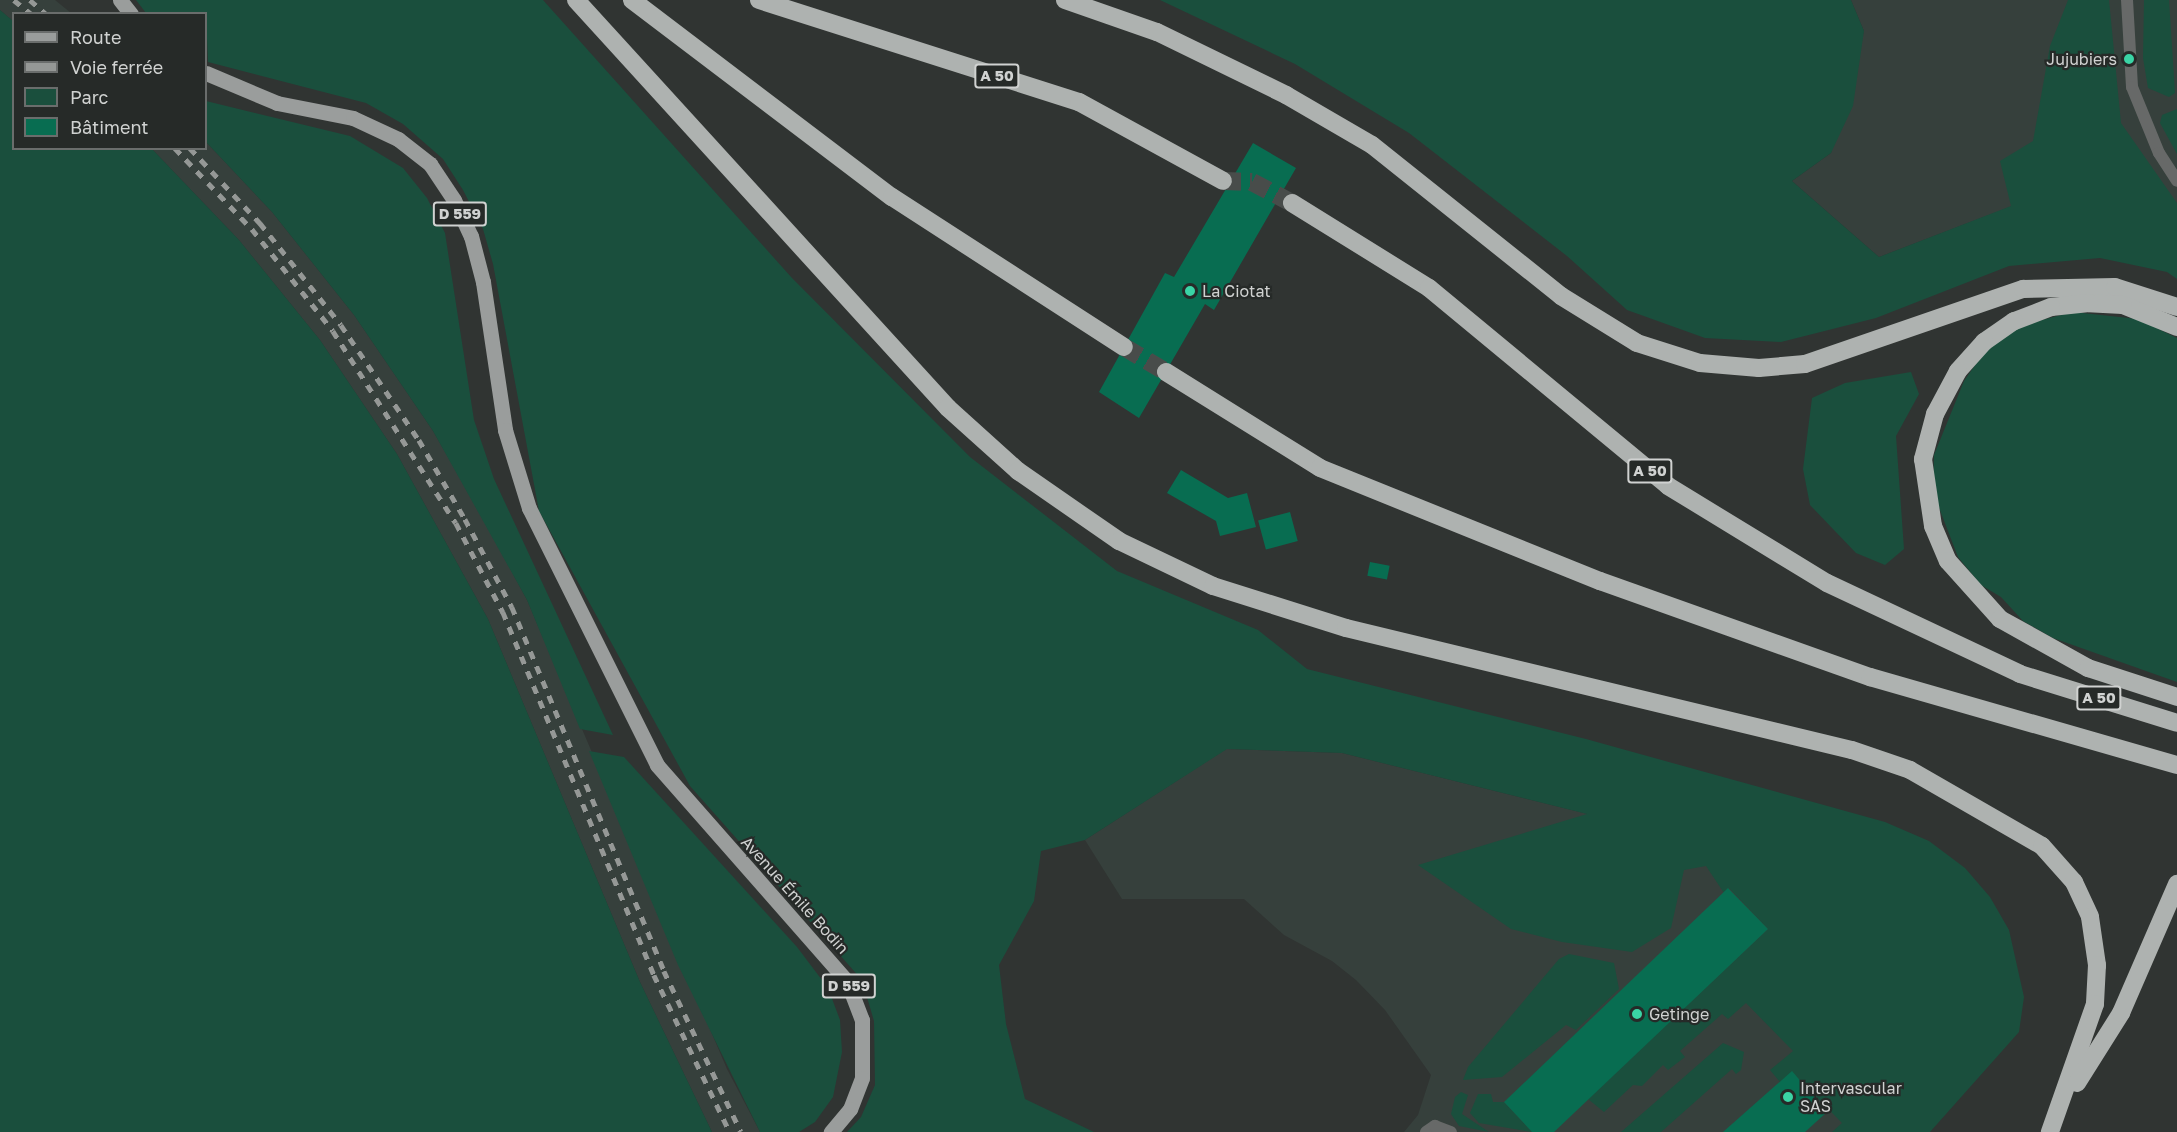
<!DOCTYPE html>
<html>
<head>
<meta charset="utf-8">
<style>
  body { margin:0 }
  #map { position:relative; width:2177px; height:1132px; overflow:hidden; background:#303432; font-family:"Golos Text",sans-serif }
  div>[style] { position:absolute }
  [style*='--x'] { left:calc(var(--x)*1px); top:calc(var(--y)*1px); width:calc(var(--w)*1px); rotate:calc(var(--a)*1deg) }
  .built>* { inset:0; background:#36403c }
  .green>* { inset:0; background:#1a4f3d }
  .building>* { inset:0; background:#086d51; transform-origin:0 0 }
  .highway-tunnel>* { height:18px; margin-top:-9px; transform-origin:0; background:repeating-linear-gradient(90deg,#484c4a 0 18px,transparent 0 27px) }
  .street>* { height:12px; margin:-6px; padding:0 6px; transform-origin:6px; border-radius:6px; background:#676968 }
  .primary>* { height:15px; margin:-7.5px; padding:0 7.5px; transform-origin:7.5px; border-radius:7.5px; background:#9a9d9c }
  .highway>* { height:18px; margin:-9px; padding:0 9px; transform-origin:9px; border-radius:9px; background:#aeb2b0 }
  .rail>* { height:4.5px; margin-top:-2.25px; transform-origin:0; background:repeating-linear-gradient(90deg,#959896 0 8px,transparent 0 16px) }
  .dots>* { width:16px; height:16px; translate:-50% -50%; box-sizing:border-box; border:3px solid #262a28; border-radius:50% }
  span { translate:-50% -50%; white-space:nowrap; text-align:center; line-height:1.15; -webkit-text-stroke:4.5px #262a28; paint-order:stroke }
  .shield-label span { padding:2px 4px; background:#262a28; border:2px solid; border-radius:4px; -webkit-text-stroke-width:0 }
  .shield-label { font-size:15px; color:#d0d2d1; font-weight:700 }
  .poi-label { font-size:16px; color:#d0d2d1 }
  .right { translate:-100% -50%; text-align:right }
  .left { translate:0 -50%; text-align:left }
  .street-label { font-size:16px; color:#d0d2d1 }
  .legend { position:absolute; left:12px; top:12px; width:195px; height:138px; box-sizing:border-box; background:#262a28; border:2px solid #6a6d6c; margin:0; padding:8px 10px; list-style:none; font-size:18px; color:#d0d2d1 }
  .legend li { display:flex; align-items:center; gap:12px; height:30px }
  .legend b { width:30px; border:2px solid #6a6d6c }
</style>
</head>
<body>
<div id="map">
  <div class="built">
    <i style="clip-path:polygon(0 0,55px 0,71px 13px,14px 14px,13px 21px,0 10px)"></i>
    <i style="clip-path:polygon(1851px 0,2177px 0,2177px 220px,2070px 184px,1879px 257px,1792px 181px,1831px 153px,1864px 31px)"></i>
    <i style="clip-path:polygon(206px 142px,272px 212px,354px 315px,433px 431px,479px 511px,527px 600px,727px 1069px,760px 1132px,712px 1132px,640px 982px,488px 619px,397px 454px,320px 340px,239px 240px,152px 149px,206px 148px)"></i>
    <i style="clip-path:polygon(1226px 749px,1342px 753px,1588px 814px,1738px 865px,1783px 928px,1850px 1132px,1404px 1132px,1418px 1115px,1431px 1075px,1385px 1010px,1356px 980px,1332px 961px,1284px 935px,1244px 899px,1122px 899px,1085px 840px)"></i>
  </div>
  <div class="green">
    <i style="clip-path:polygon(136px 0,543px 0,792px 278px,970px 457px,1117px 571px,1258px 630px,1307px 669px,1586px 739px,1885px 822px,1929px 841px,1965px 868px,1990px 897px,2009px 930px,2024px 997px,2019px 1032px,1930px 1132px,1832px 1132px,1842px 1123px,1792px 1072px,1780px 1082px,1770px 1070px,1793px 1051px,1746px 1003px,1728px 1019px,1722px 1014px,1680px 1051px,1685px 1057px,1668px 1070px,1663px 1065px,1642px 1086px,1633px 1085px,1604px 1112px,1588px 1099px,1768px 929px,1729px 888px,1724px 893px,1706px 866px,1684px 870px,1671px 928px,1632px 952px,1562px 942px,1511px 929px,1418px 865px,1587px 814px,1342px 753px,1227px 749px,1085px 840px,1041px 851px,1034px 901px,999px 965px,1006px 1024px,1025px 1099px,1094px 1132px,847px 1132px,861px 1117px,875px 1085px,874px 1021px,862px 980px,690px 786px,539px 511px,493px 264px,483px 229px,463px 190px,443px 159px,403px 124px,366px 103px,208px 62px,206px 14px,146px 13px)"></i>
    <i style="clip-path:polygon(1160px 0,1851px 0,1864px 31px,1853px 106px,1831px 153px,1792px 181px,1879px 257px,2011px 206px,2000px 161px,2033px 141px,2050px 46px,2068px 0,2109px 0,2121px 123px,2177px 203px,2177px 279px,2167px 272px,2100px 258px,2009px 266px,1876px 318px,1781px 342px,1705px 338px,1627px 310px,1567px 256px,1409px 133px,1295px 64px)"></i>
    <i style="clip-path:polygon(2144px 0,2169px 0,2175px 93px,2169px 97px,2148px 88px,2143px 58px)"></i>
    <i style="clip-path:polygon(0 10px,13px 21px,14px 148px,152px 149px,239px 240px,320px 340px,397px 454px,488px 619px,640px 982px,712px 1132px,0 1132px)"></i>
    <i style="clip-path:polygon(206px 101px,350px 136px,403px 168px,427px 198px,445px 233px,474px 420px,494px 479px,613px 735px,580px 729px,527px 600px,433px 431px,354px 315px,272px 212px,206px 142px)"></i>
    <i style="clip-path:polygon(2177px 109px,2177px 154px,2160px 123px,2162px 115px)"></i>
    <i style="clip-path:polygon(2073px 312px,2138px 319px,2177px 338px,2177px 682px,2053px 638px,2023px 621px,2001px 597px,1981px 585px,1958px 557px,1933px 492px,1934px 455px,1964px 381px,1987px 348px,2015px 327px)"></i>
    <i style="clip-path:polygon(1911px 372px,1919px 394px,1896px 436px,1904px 549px,1885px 565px,1856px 553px,1810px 505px,1803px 469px,1812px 398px,1845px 383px)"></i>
    <i style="clip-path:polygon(589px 751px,624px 757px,797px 947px,828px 988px,840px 1020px,842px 1052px,833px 1097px,815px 1122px,799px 1132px,760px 1132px,678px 965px)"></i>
    <i style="clip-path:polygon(1569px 954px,1614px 963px,1619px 989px,1576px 1030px,1566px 1025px,1502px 1077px,1463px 1080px,1468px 1067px,1559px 959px)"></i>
    <i style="clip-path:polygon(1723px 1043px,1744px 1052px,1741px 1070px,1736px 1074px,1732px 1069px,1661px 1132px,1621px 1132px)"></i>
    <i style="clip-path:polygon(1461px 1092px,1468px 1095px,1462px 1114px,1489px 1132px,1459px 1126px,1451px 1114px,1455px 1097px)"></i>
    <i style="clip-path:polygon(1478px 1094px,1491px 1094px,1493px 1102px,1504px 1102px,1532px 1132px,1479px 1123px,1470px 1113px)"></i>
  </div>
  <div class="building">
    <i style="clip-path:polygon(1253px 143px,1296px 168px,1214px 310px,1205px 304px,1139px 418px,1099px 392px,1165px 273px,1174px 277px)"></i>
    <i style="clip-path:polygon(1181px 470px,1228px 498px,1247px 493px,1256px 527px,1220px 536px,1216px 521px,1167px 493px)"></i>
    <i style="left:1290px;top:512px;width:30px;height:33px;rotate:75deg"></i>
    <i style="left:1370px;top:562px;width:20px;height:14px;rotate:11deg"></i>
    <i style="clip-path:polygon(1728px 888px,1768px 929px,1554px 1132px,1532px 1132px,1504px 1102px)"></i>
    <i style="clip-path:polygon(1792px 1071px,1827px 1112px,1805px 1132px,1723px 1132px)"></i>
  </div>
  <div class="highway-tunnel">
    <i style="--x:1223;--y:181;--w:29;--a:2"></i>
    <i style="--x:1252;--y:182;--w:45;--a:27.7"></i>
    <i style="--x:1124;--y:347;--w:49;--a:30.8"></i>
  </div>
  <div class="street">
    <i style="--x:2127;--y:0;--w:87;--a:86.7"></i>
    <i style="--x:2132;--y:87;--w:71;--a:67.8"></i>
    <i style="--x:2159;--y:153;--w:33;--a:57"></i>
    <i style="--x:1426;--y:1132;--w:11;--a:-34"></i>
    <i style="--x:1435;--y:1126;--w:17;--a:21"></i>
  </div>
  <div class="primary">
    <i style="--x:120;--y:0;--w:18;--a:52"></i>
    <i style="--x:206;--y:73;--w:77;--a:22.9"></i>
    <i style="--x:277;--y:103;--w:77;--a:11.2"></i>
    <i style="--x:353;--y:118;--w:50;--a:25"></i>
    <i style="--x:398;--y:139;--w:41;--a:38"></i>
    <i style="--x:430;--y:164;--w:43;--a:56.3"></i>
    <i style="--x:454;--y:200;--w:40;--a:65"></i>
    <i style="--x:471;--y:236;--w:48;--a:75.4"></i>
    <i style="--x:483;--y:282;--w:150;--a:81.5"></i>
    <i style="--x:505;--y:430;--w:82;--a:72.9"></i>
    <i style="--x:529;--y:508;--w:287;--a:63.5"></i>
    <i style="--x:657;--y:765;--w:288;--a:48.7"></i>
    <i style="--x:847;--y:981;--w:42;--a:69"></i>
    <i style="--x:862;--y:1020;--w:58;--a:90"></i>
    <i style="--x:862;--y:1078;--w:33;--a:111"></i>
    <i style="--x:850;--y:1109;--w:30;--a:130"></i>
  </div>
  <div class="highway">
    <i style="--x:576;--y:0;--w:552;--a:47.64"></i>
    <i style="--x:948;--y:408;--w:94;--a:42"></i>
    <i style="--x:1018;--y:471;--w:123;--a:34.7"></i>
    <i style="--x:1119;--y:541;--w:104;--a:25.6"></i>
    <i style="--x:1213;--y:586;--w:139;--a:17.5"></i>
    <i style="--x:1346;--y:628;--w:520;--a:13.56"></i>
    <i style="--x:1852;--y:750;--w:61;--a:19"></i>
    <i style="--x:1910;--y:770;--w:152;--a:29.9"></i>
    <i style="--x:2042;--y:846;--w:48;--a:48.4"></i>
    <i style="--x:2074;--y:882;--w:38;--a:65"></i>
    <i style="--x:2090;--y:917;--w:49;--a:81.7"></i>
    <i style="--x:2097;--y:965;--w:39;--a:93"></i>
    <i style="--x:2095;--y:1004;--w:136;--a:109.4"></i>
    <i style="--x:632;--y:0;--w:326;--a:37.2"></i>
    <i style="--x:892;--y:197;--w:276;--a:32.9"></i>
    <i style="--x:759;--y:0;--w:336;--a:17.7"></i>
    <i style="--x:1079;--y:102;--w:164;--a:28.7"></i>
    <i style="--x:1065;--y:0;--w:97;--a:19.2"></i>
    <i style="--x:1157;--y:32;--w:144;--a:26"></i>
    <i style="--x:1286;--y:95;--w:99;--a:30.2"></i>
    <i style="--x:1372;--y:145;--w:242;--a:38.6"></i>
    <i style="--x:1561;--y:296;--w:89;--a:31.7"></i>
    <i style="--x:1637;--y:343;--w:66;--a:17.6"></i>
    <i style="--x:1700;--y:363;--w:59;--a:4.8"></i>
    <i style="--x:1759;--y:368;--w:46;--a:-5"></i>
    <i style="--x:1805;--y:364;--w:231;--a:-19"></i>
    <i style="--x:2023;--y:289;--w:92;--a:-1.2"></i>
    <i style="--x:2115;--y:287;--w:65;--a:17.9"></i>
    <i style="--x:1292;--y:203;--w:161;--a:31.8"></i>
    <i style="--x:1429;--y:288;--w:310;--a:39.6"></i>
    <i style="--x:1668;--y:486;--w:186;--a:31.4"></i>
    <i style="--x:1827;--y:583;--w:213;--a:25.2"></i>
    <i style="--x:2020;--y:674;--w:164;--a:17.3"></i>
    <i style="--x:2177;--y:327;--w:58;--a:-157.8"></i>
    <i style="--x:2123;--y:305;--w:34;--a:-177"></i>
    <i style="--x:2089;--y:303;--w:38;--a:174"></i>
    <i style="--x:2051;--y:307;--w:40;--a:159"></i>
    <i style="--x:2014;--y:321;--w:37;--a:145"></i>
    <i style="--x:1984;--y:342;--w:39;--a:132"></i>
    <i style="--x:1958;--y:371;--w:49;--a:118.1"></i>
    <i style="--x:1935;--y:414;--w:47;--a:104.9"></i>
    <i style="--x:1923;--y:459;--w:68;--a:81.5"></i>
    <i style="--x:1933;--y:526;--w:38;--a:67"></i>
    <i style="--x:1948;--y:561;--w:78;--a:48.1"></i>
    <i style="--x:2000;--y:619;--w:101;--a:29.1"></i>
    <i style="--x:2088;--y:668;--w:94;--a:18"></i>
    <i style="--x:1166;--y:372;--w:181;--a:31.9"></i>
    <i style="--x:1320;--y:468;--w:302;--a:22"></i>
    <i style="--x:1600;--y:581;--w:287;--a:19.6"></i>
    <i style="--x:1870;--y:677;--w:319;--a:16"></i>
    <i style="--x:2077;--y:1083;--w:83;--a:-57.8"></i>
    <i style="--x:2121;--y:1013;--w:141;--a:-66.5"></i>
  </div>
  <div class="rail">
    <i style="--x:14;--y:0;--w:22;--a:39"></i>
    <i style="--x:30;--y:0;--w:21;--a:41"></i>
    <i style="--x:175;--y:148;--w:112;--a:46.5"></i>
    <i style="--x:252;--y:229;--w:130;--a:51.5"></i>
    <i style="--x:333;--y:331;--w:228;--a:57.4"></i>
    <i style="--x:456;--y:523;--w:101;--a:62.2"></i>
    <i style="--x:503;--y:612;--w:393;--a:67.4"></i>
    <i style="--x:654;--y:975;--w:174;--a:64.2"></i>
    <i style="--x:190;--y:148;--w:103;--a:47"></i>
    <i style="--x:260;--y:223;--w:130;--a:51.5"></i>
    <i style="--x:341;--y:325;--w:139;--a:55.9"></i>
    <i style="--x:419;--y:440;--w:91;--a:59.8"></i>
    <i style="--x:465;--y:519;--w:100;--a:61.9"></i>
    <i style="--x:512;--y:607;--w:394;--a:67.3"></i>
    <i style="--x:664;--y:971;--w:178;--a:64.4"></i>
  </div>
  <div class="dots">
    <i style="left:2129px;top:59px;background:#3ad4a5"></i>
    <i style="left:1190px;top:291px;background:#3ad4a5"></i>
    <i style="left:1637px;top:1014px;background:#3ad4a5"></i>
    <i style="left:1788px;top:1097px;background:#3ad4a5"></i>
  </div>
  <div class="shield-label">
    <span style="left:997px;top:76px">A 50</span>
    <span style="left:460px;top:214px">D 559</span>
    <span style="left:1650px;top:471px">A 50</span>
    <span style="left:2099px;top:698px">A 50</span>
    <span style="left:849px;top:986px">D 559</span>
  </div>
  <div class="poi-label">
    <span class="right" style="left:2117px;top:59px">Jujubiers</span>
    <span class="left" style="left:1202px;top:291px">La Ciotat</span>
    <span class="left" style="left:1649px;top:1014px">Getinge</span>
    <span class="left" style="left:1800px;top:1097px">Intervascular<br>SAS</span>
  </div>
  <div class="street-label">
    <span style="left:795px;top:895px;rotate:48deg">Avenue Émile Bodin</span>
  </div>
  <ul class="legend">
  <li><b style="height:8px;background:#9a9d9c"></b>Route</li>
  <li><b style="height:8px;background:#959896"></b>Voie ferrée</li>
  <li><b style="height:16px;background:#1a4f3d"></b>Parc</li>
  <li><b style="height:16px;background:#086d51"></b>Bâtiment</li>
  </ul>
</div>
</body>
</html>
